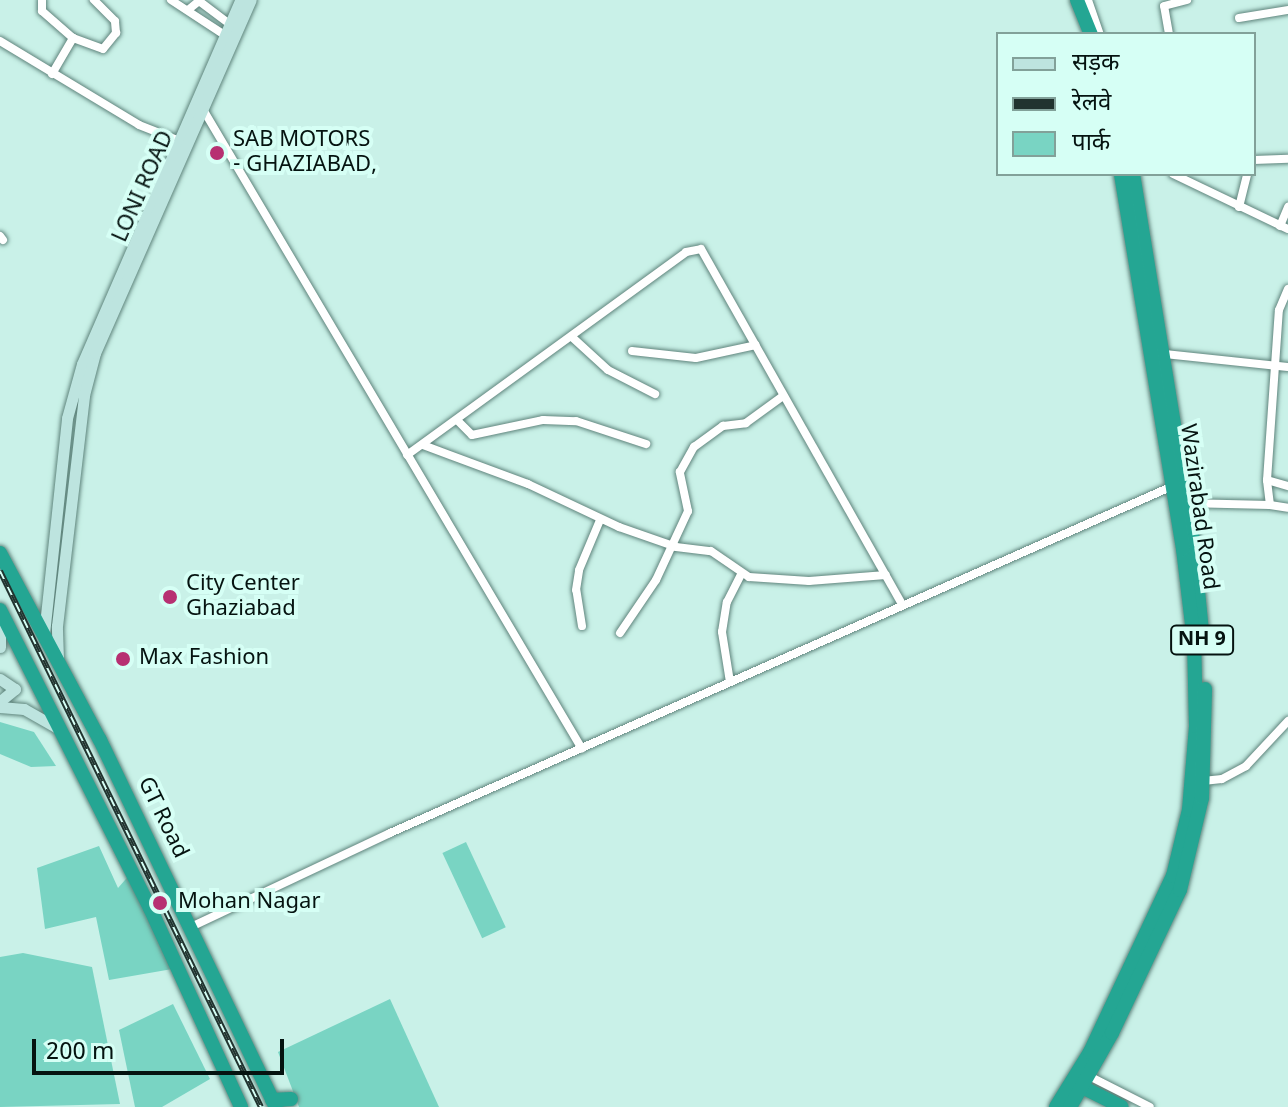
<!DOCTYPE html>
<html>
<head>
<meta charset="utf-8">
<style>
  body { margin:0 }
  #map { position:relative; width:1288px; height:1107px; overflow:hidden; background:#c9f1e8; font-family:Georgia,"Noto Sans Devanagari",serif }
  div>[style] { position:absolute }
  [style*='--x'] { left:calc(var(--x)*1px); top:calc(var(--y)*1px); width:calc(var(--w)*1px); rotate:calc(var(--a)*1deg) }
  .green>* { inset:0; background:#79d4c3; transform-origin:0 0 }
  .roads { filter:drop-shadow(0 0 2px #5f847c) drop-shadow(0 0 2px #5f847c) }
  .street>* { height:8px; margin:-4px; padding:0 4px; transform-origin:4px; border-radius:4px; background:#fff }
  .secondary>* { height:11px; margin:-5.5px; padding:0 5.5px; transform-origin:5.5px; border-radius:5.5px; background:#bde4df }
  .highway>* { height:14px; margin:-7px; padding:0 7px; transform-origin:7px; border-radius:7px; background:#24a693 }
  .rail>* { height:6px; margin-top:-3px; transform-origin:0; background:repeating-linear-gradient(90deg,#d6fff5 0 9px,#21332f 0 18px); box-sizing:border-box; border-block:2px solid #21332f }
  .dots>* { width:22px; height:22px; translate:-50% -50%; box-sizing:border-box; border:4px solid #d6fff5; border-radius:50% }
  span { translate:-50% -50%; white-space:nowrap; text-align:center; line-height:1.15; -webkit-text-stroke:8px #d6fff5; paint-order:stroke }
  .shield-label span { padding:2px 6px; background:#d6fff5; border:2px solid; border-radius:6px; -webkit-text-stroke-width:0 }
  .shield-label { font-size:20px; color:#051310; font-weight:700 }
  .poi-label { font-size:22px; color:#051310 }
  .left { translate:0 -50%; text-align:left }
  .street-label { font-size:22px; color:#051310 }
  .legend { position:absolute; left:996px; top:32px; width:260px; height:144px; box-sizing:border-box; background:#d6fff5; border:2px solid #82a199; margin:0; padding:10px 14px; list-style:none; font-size:24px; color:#051310 }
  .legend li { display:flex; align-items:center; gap:16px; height:40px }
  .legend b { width:40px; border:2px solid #82a199 }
  .scale { position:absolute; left:32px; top:1039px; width:252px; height:36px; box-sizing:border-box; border:4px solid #051310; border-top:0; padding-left:10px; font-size:24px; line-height:28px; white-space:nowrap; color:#051310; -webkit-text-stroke:6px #d6fff5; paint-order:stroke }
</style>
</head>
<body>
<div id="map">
  <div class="green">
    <i style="clip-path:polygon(0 722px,34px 732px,56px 766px,31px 767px,0 754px)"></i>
    <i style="left:466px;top:842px;width:94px;height:26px;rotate:65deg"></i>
    <i style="clip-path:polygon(99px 846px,118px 888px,132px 872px,178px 968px,109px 980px,96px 917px,45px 929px,37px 868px)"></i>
    <i style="clip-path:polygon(23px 953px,92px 967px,120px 1104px,0 1107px,0 957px)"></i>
    <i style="clip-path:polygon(390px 999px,439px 1107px,299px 1107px,278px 1052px)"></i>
    <i style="clip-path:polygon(173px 1004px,210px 1079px,162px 1107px,135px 1107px,119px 1030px)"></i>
  </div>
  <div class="roads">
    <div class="street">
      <i style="--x:42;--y:0;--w:11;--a:90"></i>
      <i style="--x:42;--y:11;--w:41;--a:41.1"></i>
      <i style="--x:171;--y:0;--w:62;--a:33.2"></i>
      <i style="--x:1088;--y:0;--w:36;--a:71"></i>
      <i style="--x:188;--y:10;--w:14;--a:-39"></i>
      <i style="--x:199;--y:1;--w:36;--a:37"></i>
      <i style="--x:1239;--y:18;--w:50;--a:-9.3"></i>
      <i style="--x:1169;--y:34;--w:28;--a:-100"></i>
      <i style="--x:1164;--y:6;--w:24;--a:-15"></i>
      <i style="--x:0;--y:41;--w:162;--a:31.1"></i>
      <i style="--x:139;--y:125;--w:41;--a:21.5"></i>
      <i style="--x:52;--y:74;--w:42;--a:-59.7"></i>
      <i style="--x:73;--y:38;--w:32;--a:20"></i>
      <i style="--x:103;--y:49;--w:21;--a:-51"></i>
      <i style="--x:116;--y:33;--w:12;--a:-95"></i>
      <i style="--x:115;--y:21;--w:30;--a:-135"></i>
      <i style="--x:201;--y:106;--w:747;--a:59.35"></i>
      <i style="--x:1254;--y:160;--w:34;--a:-2"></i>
      <i style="--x:1173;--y:174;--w:127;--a:25.6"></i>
      <i style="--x:1239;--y:207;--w:34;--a:-76"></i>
      <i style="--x:1280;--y:226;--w:21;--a:-67"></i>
      <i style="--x:0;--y:236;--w:5;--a:53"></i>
      <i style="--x:573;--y:338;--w:47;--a:42.4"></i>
      <i style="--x:608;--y:370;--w:53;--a:27.1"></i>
      <i style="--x:632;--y:351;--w:64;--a:6.2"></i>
      <i style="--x:696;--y:358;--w:61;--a:-12.2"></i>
      <i style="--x:1164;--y:354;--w:125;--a:6"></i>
      <i style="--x:457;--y:420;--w:21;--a:45"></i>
      <i style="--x:472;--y:435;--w:73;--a:-11.9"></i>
      <i style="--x:543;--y:420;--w:33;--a:2"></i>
      <i style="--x:576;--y:421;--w:74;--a:18.2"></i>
      <i style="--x:423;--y:445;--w:112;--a:20.4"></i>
      <i style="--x:528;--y:484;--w:101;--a:25.3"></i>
      <i style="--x:619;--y:527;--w:60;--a:19.3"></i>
      <i style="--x:676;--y:547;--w:35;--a:7"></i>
      <i style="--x:711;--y:551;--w:46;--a:34.4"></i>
      <i style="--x:749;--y:577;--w:60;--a:3.8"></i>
      <i style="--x:809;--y:581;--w:77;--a:-4.5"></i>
      <i style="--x:407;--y:455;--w:345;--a:-36"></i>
      <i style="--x:686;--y:252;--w:15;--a:-11"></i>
      <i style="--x:701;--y:249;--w:408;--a:60.5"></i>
      <i style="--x:1267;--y:480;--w:22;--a:16"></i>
      <i style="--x:1184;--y:503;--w:86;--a:1.3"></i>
      <i style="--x:1270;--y:505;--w:25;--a:-97"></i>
      <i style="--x:1267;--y:480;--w:170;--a:-86"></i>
      <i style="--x:1279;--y:310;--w:23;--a:-67"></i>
      <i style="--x:1270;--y:505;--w:18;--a:9"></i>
      <i style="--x:582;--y:626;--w:36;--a:-99"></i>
      <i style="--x:576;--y:590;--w:20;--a:-81"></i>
      <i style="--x:579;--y:570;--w:54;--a:-67.2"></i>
      <i style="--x:620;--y:633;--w:64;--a:-55.8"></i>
      <i style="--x:656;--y:580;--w:76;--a:-65.1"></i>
      <i style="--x:688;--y:511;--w:40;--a:-102"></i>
      <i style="--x:680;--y:472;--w:29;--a:-61"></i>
      <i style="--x:694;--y:447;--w:36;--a:-36"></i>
      <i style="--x:723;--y:426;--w:23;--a:-7"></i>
      <i style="--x:746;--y:423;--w:46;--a:-36.1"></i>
      <i style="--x:730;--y:682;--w:51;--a:-99.1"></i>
      <i style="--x:722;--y:632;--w:30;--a:-81"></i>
      <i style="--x:727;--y:602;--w:31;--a:-63"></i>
      <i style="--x:1203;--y:781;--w:19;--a:-6"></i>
      <i style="--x:1222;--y:779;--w:27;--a:-28"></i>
      <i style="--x:1246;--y:766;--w:62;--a:-47"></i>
      <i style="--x:191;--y:927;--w:220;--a:-25.3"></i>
      <i style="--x:390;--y:833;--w:859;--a:-23.91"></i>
      <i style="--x:1089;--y:1076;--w:68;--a:26.9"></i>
    </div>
    <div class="secondary">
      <i style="--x:0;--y:629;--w:18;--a:90"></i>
      <i style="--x:44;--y:634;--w:217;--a:-83.9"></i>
      <i style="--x:67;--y:418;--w:56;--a:-74.5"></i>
      <i style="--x:82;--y:364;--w:397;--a:-66.5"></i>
      <i style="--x:58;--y:659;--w:33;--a:-92"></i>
      <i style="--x:57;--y:626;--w:233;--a:-83.3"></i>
      <i style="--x:84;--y:395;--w:43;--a:-75.3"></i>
      <i style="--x:95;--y:353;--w:386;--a:-66.2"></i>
      <i style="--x:0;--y:679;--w:18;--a:34"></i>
      <i style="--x:15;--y:689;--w:19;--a:141"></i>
      <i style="--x:0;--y:707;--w:24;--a:5"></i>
      <i style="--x:24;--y:709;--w:40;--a:29.7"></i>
    </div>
    <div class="highway">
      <i style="--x:1077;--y:0;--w:37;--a:68"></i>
      <i style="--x:1133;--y:174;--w:371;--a:80.7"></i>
      <i style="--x:1193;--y:540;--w:92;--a:84.4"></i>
      <i style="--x:0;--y:553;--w:212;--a:61.9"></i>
      <i style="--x:100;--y:740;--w:407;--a:64.4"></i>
      <i style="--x:0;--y:610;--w:334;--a:63.3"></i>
      <i style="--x:150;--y:908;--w:219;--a:65.4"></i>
      <i style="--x:1076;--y:1084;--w:51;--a:26.6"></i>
      <i style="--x:272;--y:1100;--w:19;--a:-3"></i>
      <i style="--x:1056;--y:1107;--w:65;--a:-58.3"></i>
      <i style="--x:1090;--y:1052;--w:195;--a:-64.8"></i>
      <i style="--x:1173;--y:876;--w:68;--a:-76.4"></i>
      <i style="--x:1189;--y:810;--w:84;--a:-85.2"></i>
      <i style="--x:1196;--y:726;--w:85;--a:-91.3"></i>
      <i style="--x:1194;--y:641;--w:93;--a:-96.8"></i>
      <i style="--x:1183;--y:549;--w:380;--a:-99.4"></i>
      <i style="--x:1070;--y:1107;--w:85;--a:-60.4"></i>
      <i style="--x:1112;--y:1033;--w:158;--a:-64.6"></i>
      <i style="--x:1180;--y:890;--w:95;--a:-76.6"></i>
      <i style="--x:1202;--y:798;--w:109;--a:-88.4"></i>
    </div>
  </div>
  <div class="rail">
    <i style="--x:0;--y:571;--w:596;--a:64.04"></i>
  </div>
  <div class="dots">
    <i style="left:217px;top:153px;background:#b73072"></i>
    <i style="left:170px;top:597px;background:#b73072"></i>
    <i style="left:123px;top:659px;background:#b73072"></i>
    <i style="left:160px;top:903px;background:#b73072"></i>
  </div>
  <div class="shield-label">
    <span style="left:1202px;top:640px">NH 9</span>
  </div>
  <div class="poi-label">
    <span class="left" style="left:233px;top:153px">SAB MOTORS<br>- GHAZIABAD,</span>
    <span class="left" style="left:186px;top:597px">City Center<br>Ghaziabad</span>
    <span class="left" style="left:139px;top:659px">Max Fashion</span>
    <span class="left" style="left:178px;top:903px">Mohan Nagar</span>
  </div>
  <div class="street-label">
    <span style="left:144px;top:187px;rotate:-66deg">LONI ROAD</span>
    <span style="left:1198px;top:507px;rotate:82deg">Wazirabad Road</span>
    <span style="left:162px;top:818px;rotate:64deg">GT Road</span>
  </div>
  <ul class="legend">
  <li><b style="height:10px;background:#bde4df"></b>सड़क</li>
  <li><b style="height:10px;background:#21332f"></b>रेलवे</li>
  <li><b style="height:22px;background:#79d4c3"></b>पार्क</li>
  </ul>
  <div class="scale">200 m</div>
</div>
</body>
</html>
